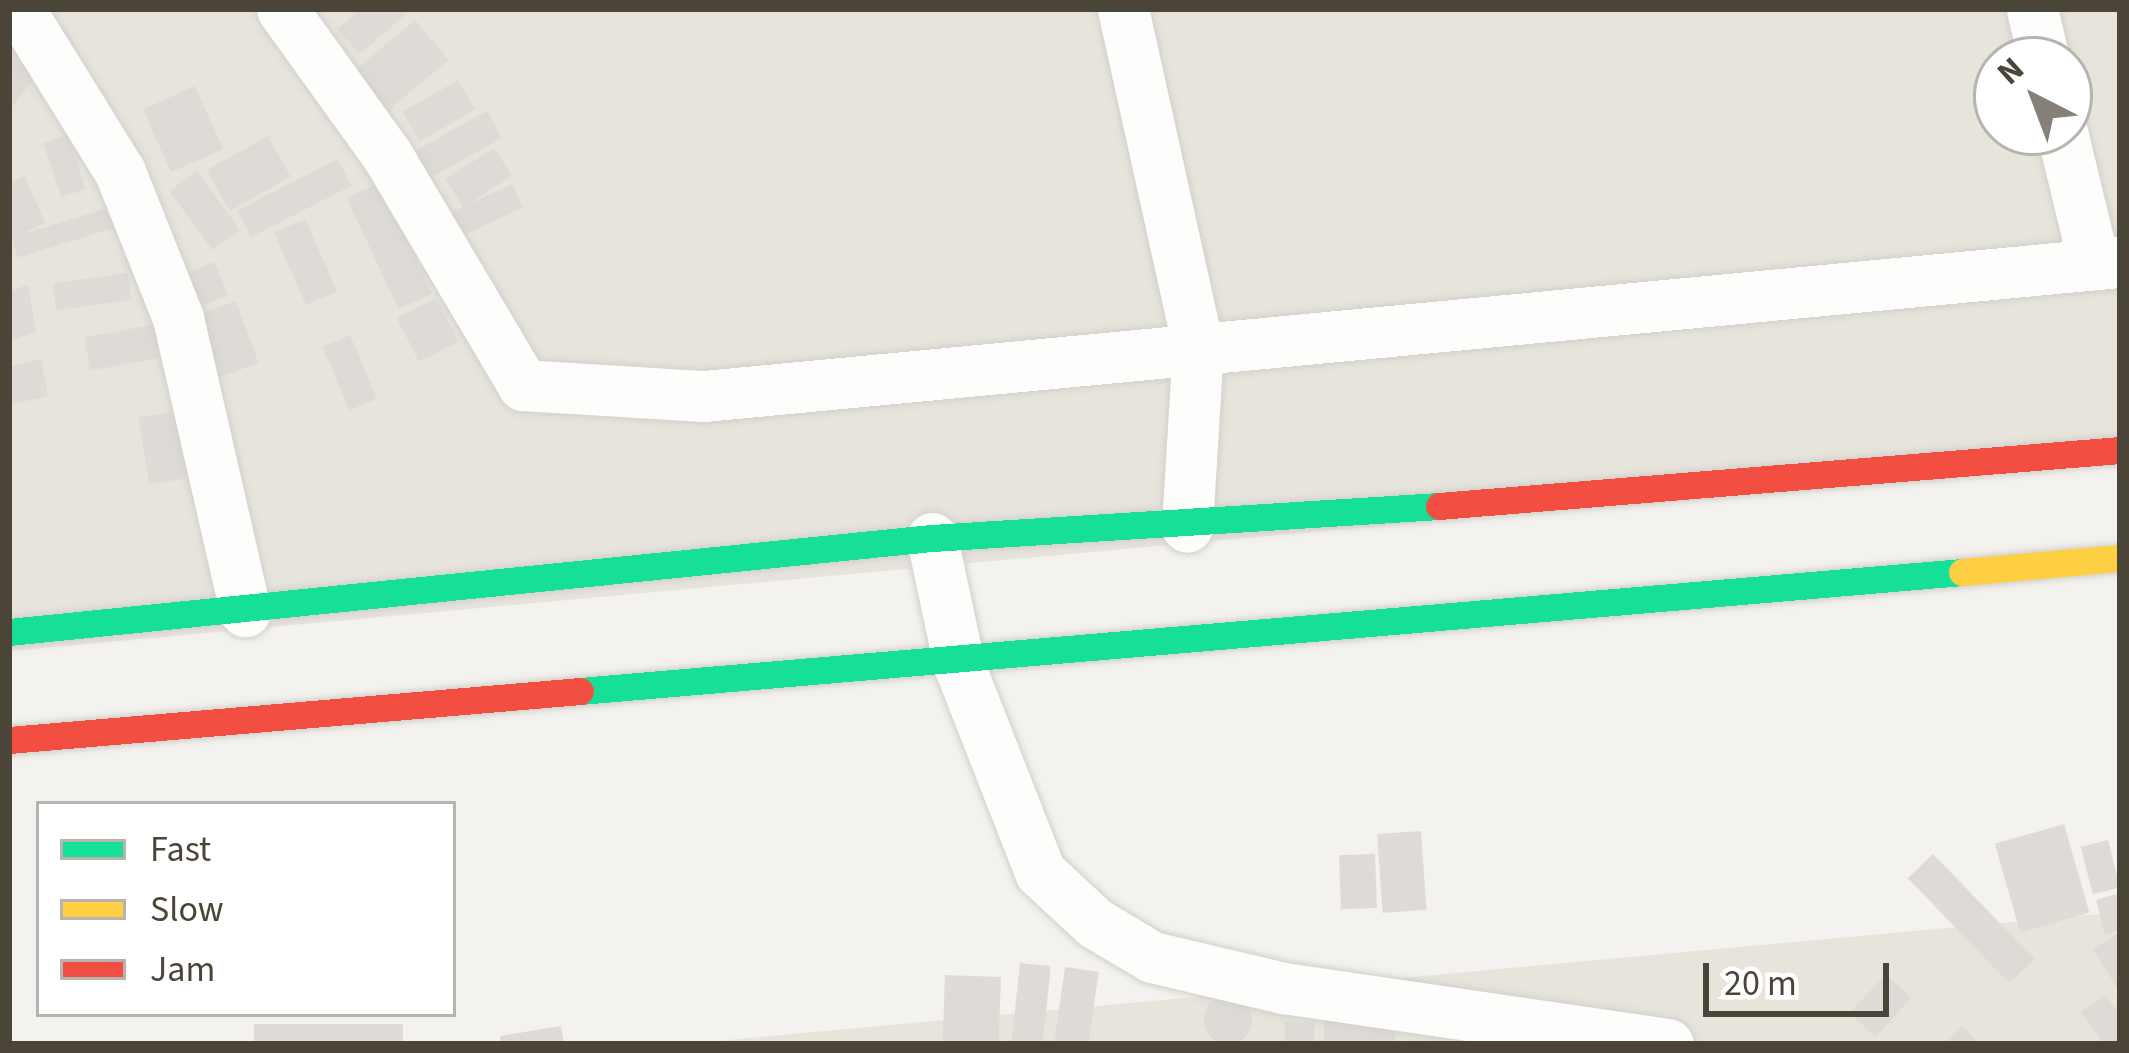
<!DOCTYPE html>
<html>
<head>
<meta charset="utf-8">
<style>
  body { margin:0 }
  #map { position:relative; width:2129px; height:1053px; overflow:hidden; background:#f4f2ee; font-family:"Source Sans 3",sans-serif }
  div>[style] { position:absolute }
  [style*='--x'] { left:calc(var(--x)*1px); top:calc(var(--y)*1px); width:calc(var(--w)*1px); rotate:calc(var(--a)*1deg) }
  .residential>* { inset:0; background:#e7e4dc }
  .building>* { inset:0; background:#dedbd6; transform-origin:0 0 }
  .round { border-radius:50% }
  .roads { filter:drop-shadow(0 0 3px #d2d0cb) drop-shadow(0 0 3px #d2d0cb) }
  .street>* { height:51px; margin:-25.5px; padding:0 25.5px; transform-origin:25.5px; border-radius:25.5px; background:#fdfdfc }
  .fast>* { height:27px; margin:-13.5px; padding:0 13.5px; transform-origin:13.5px; border-radius:13.5px; background:#16e098 }
  .slow>* { height:27px; margin:-13.5px; padding:0 13.5px; transform-origin:13.5px; border-radius:13.5px; background:#ffcf43 }
  .jam>* { height:27px; margin:-13.5px; padding:0 13.5px; transform-origin:13.5px; border-radius:13.5px; background:#f24e42 }
  span { translate:-50% -50%; white-space:nowrap; text-align:center; line-height:1.15; -webkit-text-stroke:9px #fff; paint-order:stroke }
  .frame { position:absolute; inset:0; border:12px solid #4b4439; pointer-events:none }
  .legend { position:absolute; left:36px; top:801px; width:420px; height:216px; box-sizing:border-box; background:#fff; border:3px solid #b7b4b0; margin:0; padding:15px 21px; list-style:none; font-size:36px; color:#4b4439 }
  .legend li { display:flex; align-items:center; gap:24px; height:60px }
  .legend b { width:60px; border:3px solid #b7b4b0 }
  .north { position:absolute; left:1973px; top:36px; width:120px; height:120px; box-sizing:border-box; background:#fff; border:3px solid #b7b4b0; border-radius:50%; rotate:318deg; font-size:33px; font-weight:700; line-height:48px; text-align:center; color:#4b4439 }
  .north::after { content:''; display:block; margin:auto; width:42px; height:54px; background:#868178; clip-path:polygon(50% 0,100% 100%,50% 72%,0 100%) }
  .scale { position:absolute; left:1703px; top:963px; width:186px; height:54px; box-sizing:border-box; border:6px solid #4b4439; border-top:0; padding-left:15px; font-size:36px; line-height:42px; white-space:nowrap; color:#4b4439; -webkit-text-stroke:9px #fff; paint-order:stroke }
</style>
</head>
<body>
<div id="map">
  <div class="residential">
    <i style="clip-path:polygon(evenodd,9px 9px,2120px 9px,2120px 458px,9px 651px,9px 9px,1997px 60px,2069px 60px,2069px 132px,1997px 132px,1997px 60px)"></i>
    <i style="clip-path:polygon(2120px 912px,2120px 1044px,684px 1044px)"></i>
  </div>
  <div class="building">
    <i style="clip-path:polygon(360px 9px,412px 9px,360px 54px,337px 29px)"></i>
    <i style="left:415px;top:20px;width:52px;height:83px;rotate:50deg"></i>
    <i style="clip-path:polygon(9px 40px,46px 63px,9px 111px)"></i>
    <i style="left:458px;top:80px;width:34px;height:64px;rotate:60deg"></i>
    <i style="left:195px;top:86px;width:69px;height:57px;rotate:66deg"></i>
    <i style="left:487px;top:111px;width:31px;height:98px;rotate:61deg"></i>
    <i style="left:68px;top:135px;width:57px;height:26px;rotate:72deg"></i>
    <i style="left:268px;top:136px;width:47px;height:70px;rotate:61deg"></i>
    <i style="left:494px;top:148px;width:33px;height:58px;rotate:57deg"></i>
    <i style="left:338px;top:159px;width:30px;height:113px;rotate:63deg"></i>
    <i style="left:197px;top:171px;width:73px;height:34px;rotate:54deg"></i>
    <i style="clip-path:polygon(25px 176px,45px 223px,12px 238px,9px 183px)"></i>
    <i style="left:380px;top:182px;width:123px;height:37px;rotate:65deg"></i>
    <i style="left:512px;top:184px;width:26px;height:76px;rotate:65deg"></i>
    <i style="left:108px;top:208px;width:21px;height:101px;rotate:73deg"></i>
    <i style="left:305px;top:219px;width:79px;height:34px;rotate:66deg"></i>
    <i style="left:215px;top:262px;width:36px;height:41px;rotate:69deg"></i>
    <i style="left:128px;top:273px;width:27px;height:76px;rotate:82deg"></i>
    <i style="clip-path:polygon(28px 285px,36px 332px,9px 341px,9px 291px)"></i>
    <i style="left:436px;top:298px;width:49px;height:44px;rotate:63deg"></i>
    <i style="left:236px;top:301px;width:66px;height:44px;rotate:70deg"></i>
    <i style="left:164px;top:323px;width:34px;height:81px;rotate:80deg"></i>
    <i style="left:350px;top:335px;width:69px;height:30px;rotate:67deg"></i>
    <i style="clip-path:polygon(41px 359px,48px 396px,9px 405px,9px 367px)"></i>
    <i style="left:190px;top:409px;width:68px;height:52px;rotate:81deg"></i>
    <i style="left:2064px;top:824px;width:92px;height:72px;rotate:74deg"></i>
    <i style="left:1421px;top:831px;width:79px;height:44px;rotate:86deg"></i>
    <i style="left:2108px;top:840px;width:49px;height:28px;rotate:76deg"></i>
    <i style="left:1375px;top:854px;width:54px;height:36px;rotate:88deg"></i>
    <i style="left:1933px;top:854px;width:146px;height:35px;rotate:46deg"></i>
    <i style="clip-path:polygon(2120px 893px,2120px 930px,2105px 934px,2096px 900px)"></i>
    <i style="clip-path:polygon(2118px 933px,2120px 936px,2120px 993px,2093px 949px)"></i>
    <i style="left:1020px;top:963px;width:31px;height:82px;rotate:6deg"></i>
    <i style="left:1065px;top:967px;width:34px;height:78px;rotate:8deg"></i>
    <i style="left:1886px;top:974px;width:35px;height:53px;rotate:43deg"></i>
    <i style="left:945px;top:975px;width:56px;height:69px;rotate:2deg"></i>
    <i style="clip-path:polygon(2105px 995px,2120px 1014px,2120px 1044px,2104px 1044px,2081px 1012px)"></i>
    <i class="round" style="left:1204px;top:996px;width:48px;height:48px"></i>
    <i style="left:1324px;top:1020px;width:71px;height:24px"></i>
    <i style="left:1314px;top:1022px;width:22px;height:29px;rotate:90deg"></i>
    <i style="left:254px;top:1024px;width:149px;height:20px"></i>
    <i style="clip-path:polygon(561px 1026px,564px 1044px,501px 1044px,500px 1036px)"></i>
    <i style="clip-path:polygon(1962px 1026px,1981px 1044px,1945px 1044px)"></i>
  </div>
  <div class="roads">
    <div class="street">
      <i style="--x:19;--y:9;--w:192;--a:58.2"></i>
      <i style="--x:120;--y:172;--w:157;--a:68.3"></i>
      <i style="--x:178;--y:318;--w:301;--a:77.1"></i>
      <i style="--x:282;--y:9;--w:180;--a:54.3"></i>
      <i style="--x:387;--y:155;--w:267;--a:59.4"></i>
      <i style="--x:523;--y:385;--w:181;--a:3.5"></i>
      <i style="--x:704;--y:396;--w:1422;--a:-5.41"></i>
      <i style="--x:1123;--y:9;--w:345;--a:77.5"></i>
      <i style="--x:1198;--y:346;--w:181;--a:93.5"></i>
      <i style="--x:2032;--y:9;--w:52;--a:76.8"></i>
      <i style="--x:2062;--y:132;--w:136;--a:76.4"></i>
      <i style="--x:932;--y:538;--w:130;--a:78"></i>
      <i style="--x:959;--y:665;--w:222;--a:68.6"></i>
      <i style="--x:1040;--y:872;--w:75;--a:42.8"></i>
      <i style="--x:1095;--y:923;--w:66;--a:30.8"></i>
      <i style="--x:1152;--y:957;--w:135;--a:13.3"></i>
      <i style="--x:1283;--y:988;--w:389;--a:8.3"></i>
    </div>
    <div class="fast">
      <i style="--x:9;--y:632;--w:928;--a:-5.82"></i>
      <i style="--x:932;--y:538;--w:508;--a:-3.61"></i>
      <i style="--x:580;--y:691;--w:1387;--a:-4.92"></i>
    </div>
    <div class="slow">
      <i style="--x:1962;--y:572;--w:159;--a:-5.1"></i>
    </div>
    <div class="jam">
      <i style="--x:1439;--y:506;--w:683;--a:-4.7"></i>
      <i style="--x:9;--y:740;--w:573;--a:-4.9"></i>
    </div>
  </div>
  <div class="frame"></div>
  <ul class="legend">
  <li><b style="height:15px;background:#16e098"></b>Fast</li>
  <li><b style="height:15px;background:#ffcf43"></b>Slow</li>
  <li><b style="height:15px;background:#f24e42"></b>Jam</li>
  </ul>
  <div class="north">N</div>
  <div class="scale">20 m</div>
</div>
</body>
</html>
